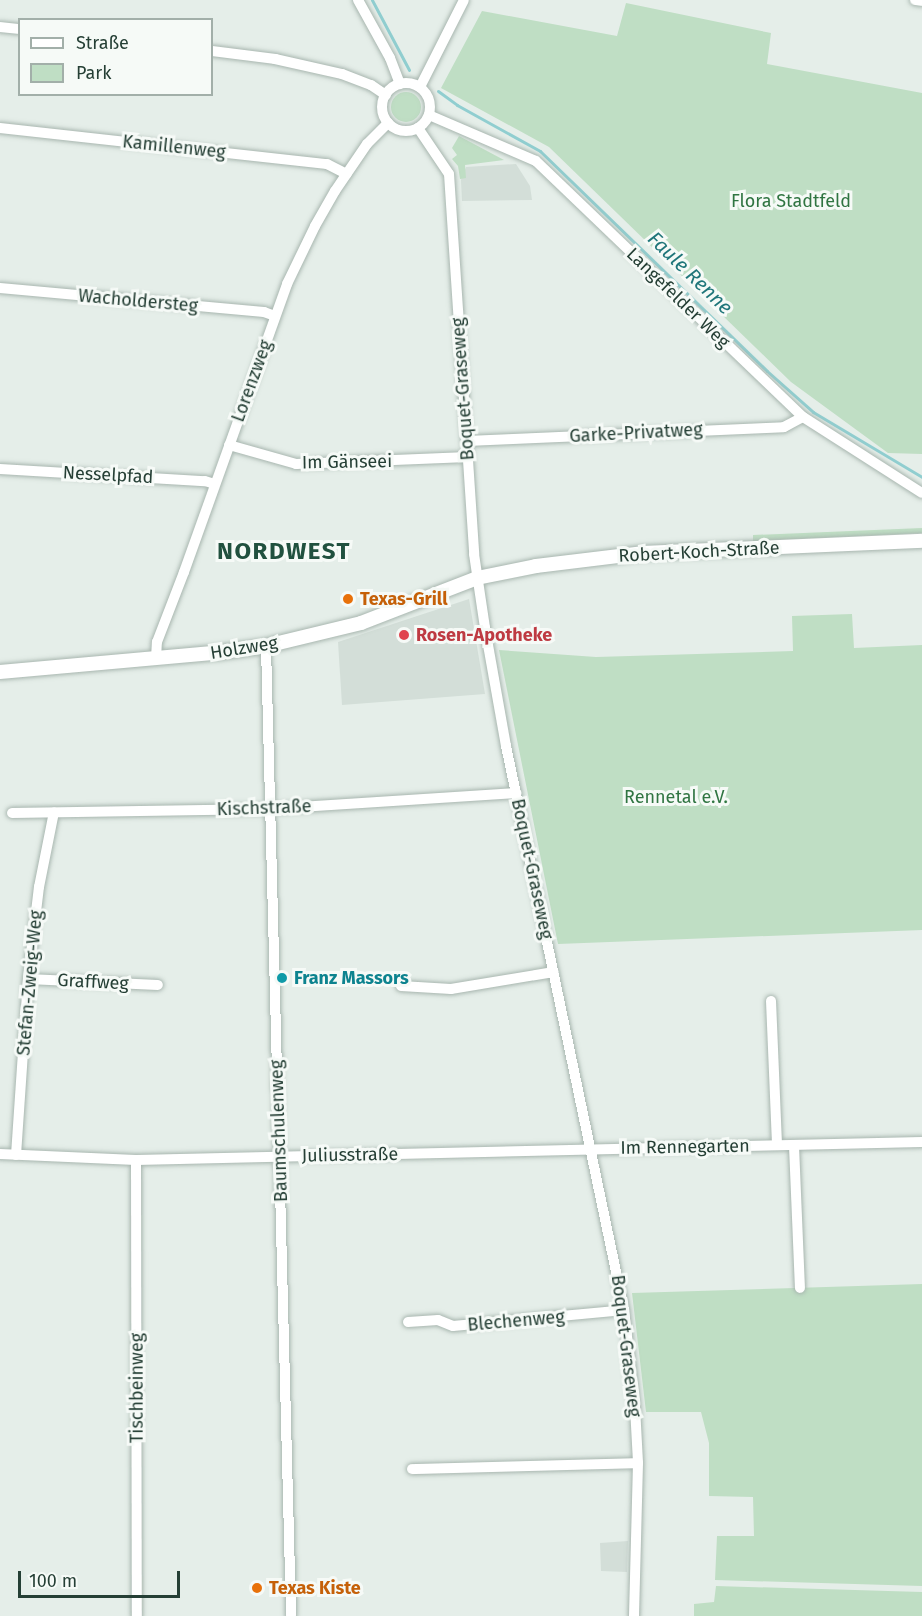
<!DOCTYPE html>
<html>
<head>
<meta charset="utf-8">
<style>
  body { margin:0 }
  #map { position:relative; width:922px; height:1616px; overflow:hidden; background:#e5eee9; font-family:"Fira Sans",sans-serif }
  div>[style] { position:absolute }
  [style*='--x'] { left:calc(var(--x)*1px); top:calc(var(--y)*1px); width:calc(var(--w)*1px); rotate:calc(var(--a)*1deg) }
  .built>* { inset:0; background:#d3ded8 }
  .green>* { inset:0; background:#bfdec4 }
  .round { border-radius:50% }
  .stream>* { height:3px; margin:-1.5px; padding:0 1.5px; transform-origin:1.5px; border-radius:1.5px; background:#90ced0 }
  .roads { filter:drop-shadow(0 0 2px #a8b6af) drop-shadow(0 0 2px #a8b6af) }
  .minor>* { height:10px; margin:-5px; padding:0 5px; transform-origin:5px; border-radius:5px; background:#fff }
  .minor>.ring { margin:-5px; padding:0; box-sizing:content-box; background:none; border:10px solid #fff; border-radius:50% }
  .tertiary>* { height:14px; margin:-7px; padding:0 7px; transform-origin:7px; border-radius:7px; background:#fff }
  .dots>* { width:16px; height:16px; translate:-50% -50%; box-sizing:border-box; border:3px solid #f6faf7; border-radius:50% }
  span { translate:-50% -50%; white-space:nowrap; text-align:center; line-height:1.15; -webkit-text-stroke:6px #f6faf7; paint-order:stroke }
  .street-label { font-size:18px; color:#253f35 }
  .park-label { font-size:18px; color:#307542 }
  .food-label { font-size:18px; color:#c56008; font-weight:700 }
  .left { translate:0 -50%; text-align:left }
  .health-label { font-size:18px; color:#be3a42; font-weight:700 }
  .culture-label { font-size:18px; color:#0d838f; font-weight:700 }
  .water-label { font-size:20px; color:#20767a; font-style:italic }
  .district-label { font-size:24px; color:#21513f; font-weight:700; letter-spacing:1.5px }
  .legend { position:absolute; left:18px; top:18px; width:195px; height:78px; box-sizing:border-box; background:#f6faf7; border:2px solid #a2afa9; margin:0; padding:8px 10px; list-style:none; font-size:18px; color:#253f35 }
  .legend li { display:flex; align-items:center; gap:12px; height:30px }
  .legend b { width:30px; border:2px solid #a2afa9 }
  .scale { position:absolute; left:18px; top:1571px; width:162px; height:27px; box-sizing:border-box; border:3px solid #253f35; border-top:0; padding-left:8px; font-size:18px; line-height:21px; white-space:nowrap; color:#253f35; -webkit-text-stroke:4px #f6faf7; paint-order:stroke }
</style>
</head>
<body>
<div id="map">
  <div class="built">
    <i style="clip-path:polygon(516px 164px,530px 186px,532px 200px,462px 201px,461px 180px,466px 167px)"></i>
    <i style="clip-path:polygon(469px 599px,485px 694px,342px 705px,338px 642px)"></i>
    <i style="clip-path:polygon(628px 1541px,627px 1572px,601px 1571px,600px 1543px)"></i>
  </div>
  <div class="green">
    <i style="clip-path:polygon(626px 3px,771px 33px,767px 64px,922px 93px,922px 454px,888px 453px,791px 382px,549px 147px,441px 88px,482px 11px,617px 36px)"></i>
    <i class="round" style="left:391px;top:92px;width:30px;height:30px"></i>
    <i style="clip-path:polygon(459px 136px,504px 160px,465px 165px,466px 178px,460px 179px,458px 166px,452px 159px,457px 155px,452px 148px)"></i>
    <i style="clip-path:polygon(922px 528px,922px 533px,753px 541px,753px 535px)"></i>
    <i style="clip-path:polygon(852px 614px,854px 648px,922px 645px,922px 930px,558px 944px,499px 650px,596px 657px,793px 651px,792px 616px)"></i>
    <i style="clip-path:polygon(922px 1284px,922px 1586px,715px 1580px,717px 1536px,754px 1536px,753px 1497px,709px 1496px,709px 1443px,701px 1412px,646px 1412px,632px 1293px)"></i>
    <i style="clip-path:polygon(716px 1586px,922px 1592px,922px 1616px,694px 1616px,694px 1604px,714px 1602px)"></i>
  </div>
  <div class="stream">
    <i style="--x:372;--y:0;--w:79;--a:62.1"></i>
    <i style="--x:438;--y:91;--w:24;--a:36"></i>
    <i style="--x:457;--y:105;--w:95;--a:29"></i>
    <i style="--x:540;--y:151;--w:316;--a:44.1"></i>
    <i style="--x:767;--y:371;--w:62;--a:41.7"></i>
    <i style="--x:813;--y:412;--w:127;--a:30.8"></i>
  </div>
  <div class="roads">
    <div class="minor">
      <i style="--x:358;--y:0;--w:66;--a:61.1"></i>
      <i style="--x:390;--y:58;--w:28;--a:69"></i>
      <i style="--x:915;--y:0;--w:7;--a:8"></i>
      <i style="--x:0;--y:27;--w:20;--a:6"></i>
      <i style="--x:212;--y:51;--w:64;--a:7.2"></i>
      <i style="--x:275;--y:59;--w:69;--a:12.6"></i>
      <i style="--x:342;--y:74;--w:31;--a:21"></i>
      <i style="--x:371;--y:85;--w:18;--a:34"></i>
      <i class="ring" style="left:382px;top:83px;width:38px;height:38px"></i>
      <i style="--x:420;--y:87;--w:97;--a:-63.2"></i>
      <i style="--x:429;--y:115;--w:116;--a:23.3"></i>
      <i style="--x:536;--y:161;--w:370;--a:43.8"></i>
      <i style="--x:803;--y:417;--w:141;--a:32.6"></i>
      <i style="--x:0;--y:128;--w:329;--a:6.3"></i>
      <i style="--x:327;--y:164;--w:22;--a:27"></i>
      <i style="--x:418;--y:128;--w:55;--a:56"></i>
      <i style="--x:449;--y:174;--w:381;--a:86.2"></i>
      <i style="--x:474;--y:554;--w:75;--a:81.5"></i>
      <i style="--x:485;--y:628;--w:120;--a:79.9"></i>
      <i style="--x:506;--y:746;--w:576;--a:78.18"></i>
      <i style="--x:624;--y:1310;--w:98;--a:83.5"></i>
      <i style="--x:635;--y:1407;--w:56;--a:86.9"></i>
      <i style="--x:638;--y:1463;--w:153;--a:91.5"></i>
      <i style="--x:0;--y:288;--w:265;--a:5.2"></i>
      <i style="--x:264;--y:312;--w:12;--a:20"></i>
      <i style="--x:467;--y:441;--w:317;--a:-2.5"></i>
      <i style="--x:784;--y:427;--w:21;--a:-28"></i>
      <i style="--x:229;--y:445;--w:70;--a:15.8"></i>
      <i style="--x:296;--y:464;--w:172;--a:-2.3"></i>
      <i style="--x:0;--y:469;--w:205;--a:3.4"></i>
      <i style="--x:205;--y:481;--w:10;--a:17"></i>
      <i style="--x:266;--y:646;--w:970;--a:88.52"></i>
      <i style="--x:156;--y:659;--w:17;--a:-87"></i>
      <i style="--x:157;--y:642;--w:75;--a:-68.9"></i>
      <i style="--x:184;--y:572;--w:306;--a:-70.3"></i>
      <i style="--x:287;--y:284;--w:64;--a:-64.2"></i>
      <i style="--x:315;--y:226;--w:40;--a:-60.3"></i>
      <i style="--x:335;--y:191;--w:57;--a:-55.8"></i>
      <i style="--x:367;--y:144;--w:30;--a:-45"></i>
      <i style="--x:12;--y:813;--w:257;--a:-0.9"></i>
      <i style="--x:269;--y:809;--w:248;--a:-3.7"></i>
      <i style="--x:28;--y:979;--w:130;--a:2.6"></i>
      <i style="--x:401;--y:986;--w:50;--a:3.4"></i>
      <i style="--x:451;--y:989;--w:104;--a:-9.4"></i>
      <i style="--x:771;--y:1001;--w:143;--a:87.6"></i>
      <i style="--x:794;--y:1146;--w:142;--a:87.6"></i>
      <i style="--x:0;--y:1154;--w:136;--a:2.5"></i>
      <i style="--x:136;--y:1160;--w:786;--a:-1.31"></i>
      <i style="--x:16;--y:1155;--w:176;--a:-86.1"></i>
      <i style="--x:28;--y:979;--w:93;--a:-83.2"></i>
      <i style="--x:39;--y:887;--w:76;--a:-78.7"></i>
      <i style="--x:136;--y:1160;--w:456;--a:89.9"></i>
      <i style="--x:408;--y:1322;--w:30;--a:-4"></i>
      <i style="--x:438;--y:1320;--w:16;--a:22"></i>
      <i style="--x:453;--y:1326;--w:172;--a:-5.3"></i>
      <i style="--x:412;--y:1469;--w:226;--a:-1.5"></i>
    </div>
    <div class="tertiary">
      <i style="--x:0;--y:672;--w:216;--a:-5.1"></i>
      <i style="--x:215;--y:653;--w:51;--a:-7.8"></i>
      <i style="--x:266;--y:646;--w:98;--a:-13.6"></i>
      <i style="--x:361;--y:623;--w:124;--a:-21.2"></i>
      <i style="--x:477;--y:578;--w:60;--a:-11.5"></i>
      <i style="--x:536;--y:566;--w:109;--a:-6.9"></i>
      <i style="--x:644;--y:553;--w:278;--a:-2.5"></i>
    </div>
  </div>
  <div class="dots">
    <i style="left:348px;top:599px;background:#e8710a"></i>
    <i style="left:404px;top:635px;background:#e0444e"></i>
    <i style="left:282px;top:978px;background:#0f9aa8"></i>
    <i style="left:257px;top:1588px;background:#e8710a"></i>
  </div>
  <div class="street-label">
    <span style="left:174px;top:147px;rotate:6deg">Kamillenweg</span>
    <span style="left:678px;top:298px;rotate:44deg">Langefelder Weg</span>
    <span style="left:138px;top:301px;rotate:5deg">Wacholdersteg</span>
    <span style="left:252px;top:381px;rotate:-70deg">Lorenzweg</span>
    <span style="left:463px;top:389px;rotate:-94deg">Boquet-Graseweg</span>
    <span style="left:636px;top:433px;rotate:-3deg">Garke-Privatweg</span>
    <span style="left:347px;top:462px;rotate:-1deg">Im Gänseei</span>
    <span style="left:108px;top:475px;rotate:3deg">Nesselpfad</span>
    <span style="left:699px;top:552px;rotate:-3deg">Robert-Koch-Straße</span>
    <span style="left:244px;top:648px;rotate:-9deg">Holzweg</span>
    <span style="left:264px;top:808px;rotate:-2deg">Kischstraße</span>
    <span style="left:532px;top:869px;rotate:78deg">Boquet-Graseweg</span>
    <span style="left:93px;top:982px;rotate:3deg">Graffweg</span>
    <span style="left:30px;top:983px;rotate:-85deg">Stefan-Zweig-Weg</span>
    <span style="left:279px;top:1131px;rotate:-92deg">Baumschulenweg</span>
    <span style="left:685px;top:1147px;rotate:-1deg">Im Rennegarten</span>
    <span style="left:350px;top:1155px;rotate:-1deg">Juliusstraße</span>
    <span style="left:516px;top:1321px;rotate:-5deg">Blechenweg</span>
    <span style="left:626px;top:1346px;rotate:83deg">Boquet-Graseweg</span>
    <span style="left:137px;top:1388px;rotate:-90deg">Tischbeinweg</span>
  </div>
  <div class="park-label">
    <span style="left:791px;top:201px">Flora Stadtfeld</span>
    <span style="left:676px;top:797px">Rennetal e.V.</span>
  </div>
  <div class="food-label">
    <span class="left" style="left:360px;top:599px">Texas-Grill</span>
    <span class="left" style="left:269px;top:1588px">Texas Kiste</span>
  </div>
  <div class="health-label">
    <span class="left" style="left:416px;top:635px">Rosen-Apotheke</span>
  </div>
  <div class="culture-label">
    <span class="left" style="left:294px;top:978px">Franz Massors</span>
  </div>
  <div class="water-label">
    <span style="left:690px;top:273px;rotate:44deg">Faule Renne</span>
  </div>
  <div class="district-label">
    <span style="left:284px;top:552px">NORDWEST</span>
  </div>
  <ul class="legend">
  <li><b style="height:8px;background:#fff"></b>Straße</li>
  <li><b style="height:16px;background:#bfdec4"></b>Park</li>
  </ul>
  <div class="scale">100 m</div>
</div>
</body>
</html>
